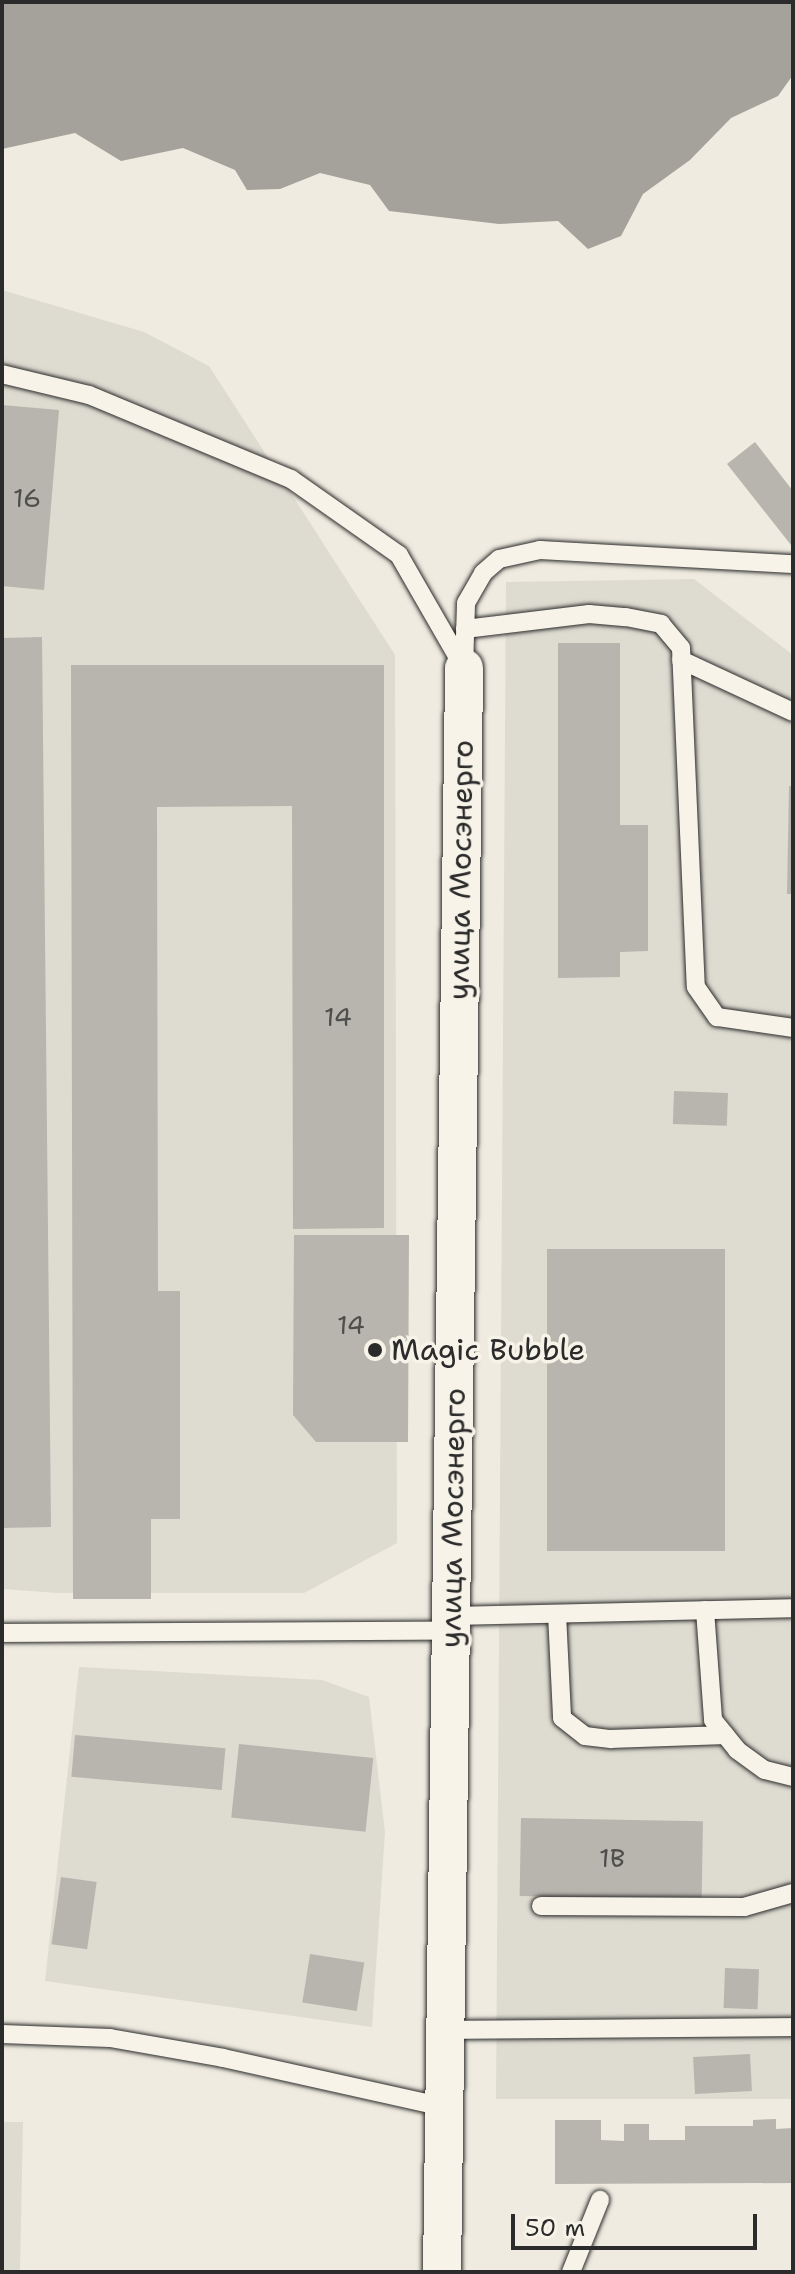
<!DOCTYPE html>
<html>
<head>
<meta charset="utf-8">
<style>
  body { margin:0 }
  #map { position:relative; width:795px; height:2274px; overflow:hidden; background:#efebe0; font-family:"Shantell Sans",sans-serif }
  div>[style] { position:absolute }
  [style*='--x'] { left:calc(var(--x)*1px); top:calc(var(--y)*1px); width:calc(var(--w)*1px); rotate:calc(var(--a)*1deg) }
  .built>* { inset:0; background:#dedbd1 }
  .water>* { inset:0; background:#a4a29a }
  .building>* { inset:0; background:#b8b5ae; transform-origin:0 0 }
  .roads { filter:drop-shadow(0 0 2px #2b2b2b) drop-shadow(0 0 2px #2b2b2b) }
  .service>* { height:18px; margin:-9px; padding:0 9px; transform-origin:9px; border-radius:9px; background:#f7f3e8 }
  .minor>* { height:38px; margin:-19px; padding:0 19px; transform-origin:19px; border-radius:19px; background:#f7f3e8 }
  .dots>* { width:22px; height:22px; translate:-50% -50%; box-sizing:border-box; border:4px solid #f7f3e8; border-radius:50% }
  span { translate:-50% -50%; white-space:nowrap; text-align:center; line-height:1.15; -webkit-text-stroke:7px #f7f3e8; paint-order:stroke }
  .number-label { font-size:26px; color:#4e4e4c }
  .number-label span { -webkit-text-stroke-width:0 }
  .street-label { font-size:30px; color:#2b2b2b }
  .poi-label { font-size:30px; color:#2b2b2b }
  .left { translate:0 -50%; text-align:left }
  .frame { position:absolute; inset:0; border:4px solid #2b2b2b; pointer-events:none }
  .scale { position:absolute; left:511px; top:2214px; width:246px; height:36px; box-sizing:border-box; border:4px solid #2b2b2b; border-top:0; padding-left:10px; font-size:24px; line-height:28px; white-space:nowrap; color:#2b2b2b; -webkit-text-stroke:6px #f7f3e8; paint-order:stroke }
</style>
</head>
<body>
<div id="map">
  <div class="built">
    <i style="clip-path:polygon(2px 290px,144px 332px,209px 366px,395px 655px,397px 1543px,304px 1593px,58px 1593px,2px 1589px)"></i>
    <i style="clip-path:polygon(694px 579px,793px 655px,793px 2099px,496px 2099px,506px 582px)"></i>
    <i style="clip-path:polygon(79px 1667px,322px 1680px,369px 1697px,385px 1832px,372px 2027px,45px 1981px)"></i>
    <i style="clip-path:polygon(2px 2122px,23px 2122px,20px 2272px,2px 2272px)"></i>
  </div>
  <div class="water">
    <i style="clip-path:polygon(2px 2px,793px 2px,793px 75px,778px 96px,731px 118px,690px 160px,643px 194px,621px 236px,588px 249px,558px 221px,499px 224px,389px 211px,370px 185px,320px 173px,280px 189px,247px 190px,235px 170px,183px 148px,121px 161px,75px 133px,2px 149px)"></i>
  </div>
  <div class="building">
    <i style="clip-path:polygon(2px 405px,59px 410px,44px 590px,2px 586px)"></i>
    <i style="clip-path:polygon(755px 442px,793px 491px,791px 545px,727px 464px)"></i>
    <i style="clip-path:polygon(42px 637px,51px 1527px,2px 1528px,2px 638px)"></i>
    <i style="clip-path:polygon(558px 643px,620px 643px,620px 825px,648px 825px,648px 951px,620px 952px,620px 977px,558px 978px)"></i>
    <i style="clip-path:polygon(71px 665px,384px 665px,384px 1228px,293px 1229px,292px 806px,157px 807px,158px 1291px,180px 1291px,180px 1519px,151px 1519px,151px 1599px,73px 1599px)"></i>
    <i style="clip-path:polygon(789px 786px,793px 786px,793px 894px,787px 894px)"></i>
    <i style="left:674px;top:1091px;width:54px;height:33px;rotate:2deg"></i>
    <i style="clip-path:polygon(294px 1235px,409px 1235px,408px 1442px,316px 1442px,293px 1415px)"></i>
    <i style="left:547px;top:1249px;width:178px;height:302px"></i>
    <i style="left:75px;top:1735px;width:151px;height:42px;rotate:5deg"></i>
    <i style="left:239px;top:1744px;width:135px;height:74px;rotate:6deg"></i>
    <i style="left:521px;top:1818px;width:182px;height:78px;rotate:1deg"></i>
    <i style="left:61px;top:1877px;width:36px;height:68px;rotate:8deg"></i>
    <i style="left:310px;top:1954px;width:55px;height:49px;rotate:9deg"></i>
    <i style="left:725px;top:1968px;width:34px;height:40px;rotate:2deg"></i>
    <i style="left:750px;top:2054px;width:37px;height:57px;rotate:87deg"></i>
    <i style="clip-path:polygon(776px 2119px,776px 2129px,793px 2128px,793px 2183px,555px 2184px,555px 2120px,601px 2120px,601px 2140px,624px 2141px,624px 2124px,649px 2124px,649px 2140px,685px 2140px,685px 2126px,753px 2126px,753px 2120px)"></i>
  </div>
  <div class="roads">
    <div class="service">
      <i style="--x:2;--y:374;--w:89;--a:13.6"></i>
      <i style="--x:89;--y:395;--w:219;--a:22.6"></i>
      <i style="--x:291;--y:479;--w:132;--a:35.1"></i>
      <i style="--x:399;--y:555;--w:130;--a:60.1"></i>
      <i style="--x:465;--y:629;--w:125;--a:-6.9"></i>
      <i style="--x:589;--y:614;--w:37;--a:5"></i>
      <i style="--x:626;--y:617;--w:36;--a:11"></i>
      <i style="--x:661;--y:624;--w:31;--a:50"></i>
      <i style="--x:681;--y:648;--w:339;--a:87.5"></i>
      <i style="--x:696;--y:987;--w:37;--a:55"></i>
      <i style="--x:717;--y:1017;--w:77;--a:8.2"></i>
      <i style="--x:681;--y:660;--w:123;--a:24.9"></i>
      <i style="--x:464;--y:668;--w:65;--a:-88.2"></i>
      <i style="--x:466;--y:603;--w:34;--a:-60"></i>
      <i style="--x:483;--y:573;--w:21;--a:-41"></i>
      <i style="--x:499;--y:559;--w:42;--a:-12.4"></i>
      <i style="--x:540;--y:550;--w:253;--a:3.2"></i>
      <i style="--x:705;--y:1610;--w:110;--a:85.8"></i>
      <i style="--x:713;--y:1720;--w:38;--a:51"></i>
      <i style="--x:737;--y:1750;--w:34;--a:36"></i>
      <i style="--x:765;--y:1770;--w:29;--a:14"></i>
      <i style="--x:557;--y:1614;--w:104;--a:87.2"></i>
      <i style="--x:562;--y:1718;--w:29;--a:38"></i>
      <i style="--x:585;--y:1736;--w:26;--a:7"></i>
      <i style="--x:611;--y:1739;--w:114;--a:-2"></i>
      <i style="--x:451;--y:1616;--w:342;--a:-1.3"></i>
      <i style="--x:2;--y:1633;--w:449;--a:-0.3"></i>
      <i style="--x:541;--y:1906;--w:203;--a:0.3"></i>
      <i style="--x:744;--y:1907;--w:51;--a:-15.9"></i>
      <i style="--x:445;--y:2030;--w:348;--a:-0.5"></i>
      <i style="--x:2;--y:2034;--w:108;--a:2.1"></i>
      <i style="--x:110;--y:2038;--w:115;--a:10"></i>
      <i style="--x:223;--y:2058;--w:226;--a:12.5"></i>
      <i style="--x:571;--y:2272;--w:78;--a:-68.1"></i>
    </div>
    <div class="minor">
      <i style="--x:442;--y:2272;--w:1604;--a:-89.21"></i>
    </div>
  </div>
  <div class="dots">
    <i style="left:375px;top:1350px;background:#2b2b2b"></i>
  </div>
  <div class="number-label">
    <span style="left:27px;top:498px">16</span>
    <span style="left:338px;top:1017px">14</span>
    <span style="left:351px;top:1325px">14</span>
    <span style="left:612px;top:1858px">1В</span>
  </div>
  <div class="street-label">
    <span style="left:461px;top:870px;rotate:-89deg">улица Мосэнерго</span>
    <span style="left:453px;top:1518px;rotate:-89deg">улица Мосэнерго</span>
  </div>
  <div class="poi-label">
    <span class="left" style="left:391px;top:1350px">Magic Bubble</span>
  </div>
  <div class="frame"></div>
  <div class="scale">50 m</div>
</div>
</body>
</html>
